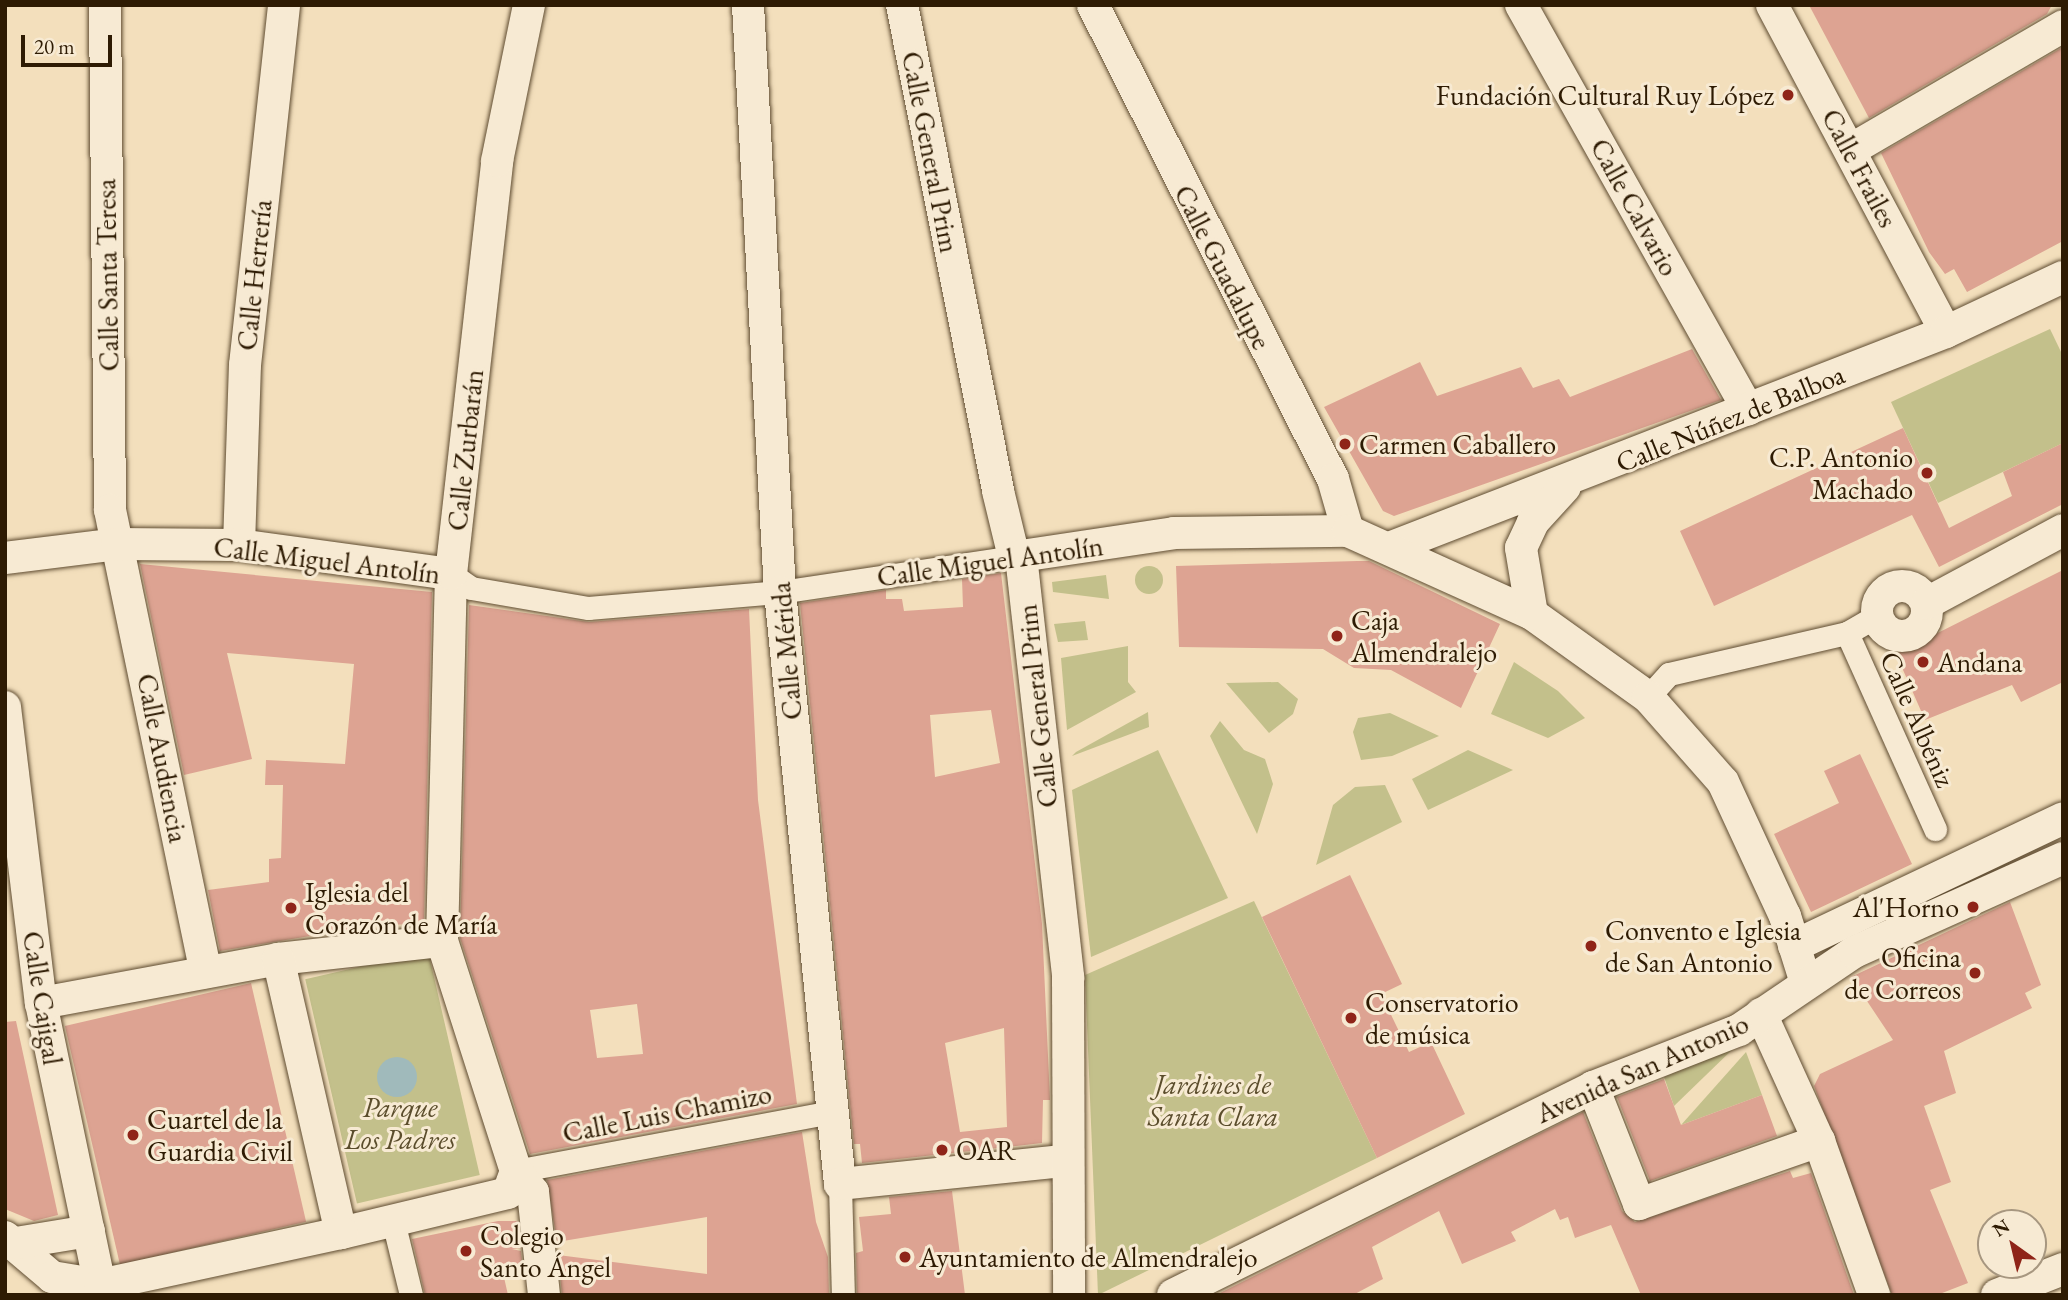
<!DOCTYPE html>
<html>
<head>
<meta charset="utf-8">
<style>
  body { margin:0 }
  #map { position:relative; width:2068px; height:1300px; overflow:hidden; background:#f3dfbc; font-family:"EB Garamond",serif }
  div>[style] { position:absolute }
  [style*='--x'] { left:calc(var(--x)*1px); top:calc(var(--y)*1px); width:calc(var(--w)*1px); rotate:calc(var(--a)*1deg) }
  .green>* { inset:0; background:#c3c08b; transform-origin:0 0 }
  .round { border-radius:50% }
  .water>* { inset:0; background:#a0babb }
  .building>* { inset:0; background:#dda392; transform-origin:0 0 }
  .roads { filter:drop-shadow(0 0 2px #5f4c31) drop-shadow(0 0 2px #5f4c31) }
  .pedestrian>* { height:23px; margin:-11.5px; padding:0 11.5px; transform-origin:11.5px; border-radius:11.5px; background:#f7ead3 }
  .minor>* { height:32px; margin:-16px; padding:0 16px; transform-origin:16px; border-radius:16px; background:#f7ead3 }
  .minor>.ring { margin:-16px; padding:0; box-sizing:content-box; background:none; border:32px solid #f7ead3; border-radius:50% }
  .dots>* { width:19px; height:19px; translate:-50% -50%; box-sizing:border-box; border:4px solid #f7ead3; border-radius:50% }
  span { translate:-50% -50%; white-space:nowrap; text-align:center; line-height:1.15; -webkit-text-stroke:6px #f7ead3; paint-order:stroke }
  .poi-label { font-size:28px; color:#2e1b03 }
  .right { translate:-100% -50%; text-align:right }
  .left { translate:0 -50%; text-align:left }
  .street-label { font-size:28px; color:#2e1b03 }
  .park-label { font-size:28px; color:#5b4d2c; font-style:italic }
  .frame { position:absolute; inset:0; border:7px solid #2e1b03; pointer-events:none }
  .north { position:absolute; left:1977px; top:1209px; width:70px; height:70px; box-sizing:border-box; background:#f7ead3; border:2px solid #a79780; border-radius:50%; rotate:326deg; font-size:19px; font-weight:700; line-height:28px; text-align:center; color:#2e1b03 }
  .north::after { content:''; display:block; margin:auto; width:24px; height:32px; background:#8f2418; clip-path:polygon(50% 0,100% 100%,50% 72%,0 100%) }
  .scale { position:absolute; left:21px; top:35px; width:91px; height:32px; box-sizing:border-box; border:4px solid #2e1b03; border-top:0; padding-left:9px; font-size:21px; line-height:24px; white-space:nowrap; color:#2e1b03; -webkit-text-stroke:5px #f7ead3; paint-order:stroke }
</style>
</head>
<body>
<div id="map">
  <div class="green">
    <i style="clip-path:polygon(2050px 329px,2063px 356px,2063px 443px,1938px 503px,1891px 402px)"></i>
    <i class="round" style="left:1135px;top:566px;width:28px;height:28px"></i>
    <i style="clip-path:polygon(1106px 575px,1109px 599px,1053px 592px,1052px 582px)"></i>
    <i style="clip-path:polygon(1085px 621px,1088px 640px,1058px 642px,1054px 624px)"></i>
    <i style="clip-path:polygon(1128px 646px,1128px 682px,1136px 692px,1067px 730px,1061px 658px)"></i>
    <i style="clip-path:polygon(1514px 662px,1558px 691px,1585px 718px,1548px 738px,1491px 714px)"></i>
    <i style="clip-path:polygon(1278px 682px,1298px 699px,1293px 714px,1269px 733px,1226px 683px)"></i>
    <i style="clip-path:polygon(1148px 712px,1149px 727px,1072px 756px,1076px 752px)"></i>
    <i style="clip-path:polygon(1390px 713px,1439px 736px,1392px 756px,1361px 760px,1353px 732px,1358px 718px)"></i>
    <i style="clip-path:polygon(1220px 721px,1244px 750px,1265px 759px,1273px 784px,1257px 834px,1210px 736px)"></i>
    <i style="clip-path:polygon(1158px 750px,1228px 898px,1091px 957px,1072px 790px)"></i>
    <i style="clip-path:polygon(1468px 750px,1513px 770px,1428px 810px,1412px 779px)"></i>
    <i style="clip-path:polygon(1385px 785px,1402px 822px,1316px 865px,1333px 805px,1355px 787px)"></i>
    <i style="clip-path:polygon(1254px 901px,1377px 1158px,1098px 1295px,1085px 975px)"></i>
    <i style="left:428px;top:951px;width:230px;height:126px;rotate:77deg"></i>
    <i style="clip-path:polygon(1736px 1046px,1674px 1106px,1664px 1077px)"></i>
    <i style="clip-path:polygon(1746px 1052px,1762px 1095px,1681px 1125px)"></i>
  </div>
  <div class="water">
    <i class="round" style="left:377px;top:1057px;width:40px;height:40px"></i>
  </div>
  <div class="building">
    <i style="clip-path:polygon(1809px 5px,2052px 5px,2047px 14px,1869px 118px)"></i>
    <i style="clip-path:polygon(2063px 47px,2063px 241px,1967px 292px,1954px 269px,1945px 274px,1929px 252px,1881px 153px)"></i>
    <i style="clip-path:polygon(1692px 349px,1721px 400px,1394px 516px,1383px 511px,1324px 407px,1420px 362px,1437px 396px,1521px 367px,1533px 388px,1559px 379px,1570px 397px)"></i>
    <i style="clip-path:polygon(1903px 428px,1949px 528px,2012px 496px,2003px 472px,2063px 443px,2063px 504px,1939px 567px,1912px 515px,1714px 606px,1680px 531px)"></i>
    <i style="clip-path:polygon(1357px 561px,1369px 561px,1500px 624px,1461px 708px,1391px 670px,1354px 668px,1323px 649px,1179px 647px,1176px 566px)"></i>
    <i style="clip-path:polygon(140px 564px,432px 592px,424px 924px,377px 925px,220px 951px,208px 890px,269px 882px,269px 859px,281px 858px,283px 785px,265px 785px,266px 760px,345px 764px,354px 664px,227px 653px,252px 759px,184px 775px)"></i>
    <i style="clip-path:polygon(2063px 570px,2063px 682px,2021px 702px,2012px 685px,1925px 720px,1896px 654px)"></i>
    <i style="clip-path:polygon(evenodd,1001px 573px,1042px 924px,1050px 1100px,1043px 1100px,1042px 1143px,862px 1163px,860px 1144px,854px 1144px,800px 603px,886px 590px,886px 599px,902px 599px,904px 611px,963px 607px,962px 579px,1001px 573px,991px 710px,1000px 763px,935px 777px,930px 715px,991px 710px,1001px 573px,1004px 1028px,1007px 1127px,960px 1132px,945px 1043px,1004px 1028px)"></i>
    <i style="clip-path:polygon(evenodd,469px 605px,589px 622px,749px 609px,758px 800px,797px 1104px,530px 1154px,460px 938px,469px 605px,637px 1004px,643px 1054px,597px 1058px,590px 1010px,637px 1004px)"></i>
    <i style="clip-path:polygon(1860px 754px,1912px 864px,1811px 912px,1774px 834px,1839px 803px,1824px 771px)"></i>
    <i style="clip-path:polygon(1350px 875px,1402px 984px,1381px 994px,1409px 1052px,1431px 1042px,1465px 1114px,1377px 1158px,1262px 917px)"></i>
    <i style="clip-path:polygon(2010px 902px,2041px 985px,2025px 993px,2032px 1008px,1944px 1051px,1956px 1093px,1924px 1106px,1951px 1182px,1930px 1190px,1968px 1283px,1937px 1295px,1892px 1295px,1814px 1086px,1820px 1074px,1893px 1040px,1851px 977px)"></i>
    <i style="left:251px;top:983px;width:245px;height:191px;rotate:77deg"></i>
    <i style="clip-path:polygon(16px 1021px,58px 1215px,34px 1221px,5px 1209px,5px 1022px)"></i>
    <i style="clip-path:polygon(1664px 1079px,1681px 1125px,1762px 1095px,1777px 1136px,1650px 1181px,1617px 1097px)"></i>
    <i style="clip-path:polygon(1583px 1112px,1622px 1211px,1635px 1222px,1790px 1171px,1793px 1178px,1811px 1173px,1854px 1295px,1641px 1295px,1611px 1225px,1575px 1238px,1568px 1217px,1560px 1220px,1555px 1209px,1511px 1232px,1516px 1241px,1462px 1264px,1439px 1211px,1372px 1247px,1383px 1279px,1353px 1295px,1216px 1295px)"></i>
    <i style="clip-path:polygon(802px 1132px,816px 1222px,828px 1257px,829px 1295px,562px 1295px,558px 1255px,707px 1274px,707px 1217px,557px 1242px,547px 1180px)"></i>
    <i style="clip-path:polygon(952px 1191px,965px 1295px,857px 1295px,856px 1253px,863px 1251px,859px 1217px,891px 1214px,889px 1197px)"></i>
    <i style="clip-path:polygon(498px 1221px,518px 1221px,521px 1248px,512px 1249px,521px 1251px,524px 1277px,501px 1264px,508px 1295px,425px 1295px,412px 1239px)"></i>
  </div>
  <div class="roads">
    <div class="pedestrian">
      <i style="--x:451;--y:574;--w:24;--a:35"></i>
      <i style="--x:471;--y:588;--w:119;--a:9.7"></i>
      <i style="--x:588;--y:608;--w:193;--a:-4.8"></i>
      <i style="--x:780;--y:592;--w:244;--a:-8.5"></i>
      <i style="--x:1847;--y:633;--w:215;--a:65.8"></i>
      <i style="--x:1648;--y:697;--w:31;--a:-48"></i>
      <i style="--x:1669;--y:674;--w:183;--a:-13"></i>
      <i style="--x:1847;--y:633;--w:34;--a:-30"></i>
      <i style="--x:516;--y:1171;--w:319;--a:-10.6"></i>
      <i style="--x:840;--y:1184;--w:111;--a:88.5"></i>
      <i style="--x:393;--y:1221;--w:76;--a:76.3"></i>
    </div>
    <div class="minor">
      <i style="--x:105;--y:5;--w:505;--a:89.43"></i>
      <i style="--x:110;--y:510;--w:472;--a:78.3"></i>
      <i style="--x:748;--y:5;--w:588;--a:86.88"></i>
      <i style="--x:780;--y:592;--w:595;--a:84.21"></i>
      <i style="--x:840;--y:1184;--w:225;--a:-5.9"></i>
      <i style="--x:902;--y:5;--w:495;--a:78.8"></i>
      <i style="--x:998;--y:491;--w:60;--a:76.4"></i>
      <i style="--x:1012;--y:549;--w:11;--a:38"></i>
      <i style="--x:1021;--y:556;--w:424;--a:83.6"></i>
      <i style="--x:1068;--y:977;--w:318;--a:89.8"></i>
      <i style="--x:1093;--y:5;--w:531;--a:63.15"></i>
      <i style="--x:1333;--y:479;--w:54;--a:73.9"></i>
      <i style="--x:1521;--y:5;--w:464;--a:60.7"></i>
      <i style="--x:1772;--y:5;--w:370;--a:62"></i>
      <i style="--x:1852;--y:149;--w:244;--a:-30.2"></i>
      <i style="--x:239;--y:545;--w:180;--a:-88.1"></i>
      <i style="--x:245;--y:365;--w:362;--a:-83.8"></i>
      <i style="--x:1392;--y:547;--w:594;--a:-21.21"></i>
      <i style="--x:1946;--y:332;--w:129;--a:-25.2"></i>
      <i style="--x:1021;--y:556;--w:155;--a:-8.5"></i>
      <i style="--x:1174;--y:533;--w:174;--a:-0.7"></i>
      <i style="--x:1348;--y:531;--w:202;--a:24.3"></i>
      <i style="--x:1532;--y:614;--w:143;--a:35.6"></i>
      <i style="--x:1648;--y:697;--w:113;--a:48.6"></i>
      <i style="--x:1723;--y:782;--w:148;--a:65.2"></i>
      <i style="--x:1785;--y:916;--w:67;--a:72.6"></i>
      <i style="--x:5;--y:558;--w:113;--a:-7.1"></i>
      <i style="--x:117;--y:544;--w:122;--a:0.5"></i>
      <i style="--x:239;--y:545;--w:214;--a:7.8"></i>
      <i class="ring" style="left:1877px;top:586px;width:18px;height:18px"></i>
      <i style="--x:1927;--y:603;--w:154;--a:-28.2"></i>
      <i style="--x:1532;--y:614;--w:67;--a:-99.5"></i>
      <i style="--x:1521;--y:548;--w:29;--a:-65"></i>
      <i style="--x:1533;--y:522;--w:47;--a:-47.6"></i>
      <i style="--x:5;--y:707;--w:298;--a:83.1"></i>
      <i style="--x:41;--y:1003;--w:288;--a:78.2"></i>
      <i style="--x:442;--y:941;--w:367;--a:-88.6"></i>
      <i style="--x:451;--y:574;--w:416;--a:-83.6"></i>
      <i style="--x:497;--y:161;--w:159;--a:-78.4"></i>
      <i style="--x:1794;--y:946;--w:298;--a:-25.4"></i>
      <i style="--x:41;--y:1003;--w:241;--a:-10.5"></i>
      <i style="--x:278;--y:959;--w:165;--a:-6.3"></i>
      <i style="--x:442;--y:941;--w:242;--a:72.2"></i>
      <i style="--x:516;--y:1171;--w:23;--a:110"></i>
      <i style="--x:508;--y:1193;--w:172;--a:166.5"></i>
      <i style="--x:341;--y:1233;--w:281;--a:-102.9"></i>
      <i style="--x:1761;--y:1014;--w:140;--a:65.5"></i>
      <i style="--x:1819;--y:1141;--w:164;--a:70.3"></i>
      <i style="--x:1593;--y:1087;--w:126;--a:68.5"></i>
      <i style="--x:1639;--y:1204;--w:191;--a:-19.3"></i>
      <i style="--x:516;--y:1171;--w:27;--a:51"></i>
      <i style="--x:533;--y:1192;--w:104;--a:83.9"></i>
      <i style="--x:5;--y:1237;--w:62;--a:40.4"></i>
      <i style="--x:52;--y:1277;--w:49;--a:9.5"></i>
      <i style="--x:100;--y:1285;--w:247;--a:-12.2"></i>
      <i style="--x:16;--y:1243;--w:74;--a:-9.3"></i>
      <i style="--x:1173;--y:1295;--w:469;--a:-26.3"></i>
      <i style="--x:1593;--y:1087;--w:157;--a:-21.3"></i>
      <i style="--x:1739;--y:1030;--w:139;--a:-34.1"></i>
      <i style="--x:1854;--y:952;--w:229;--a:-24.2"></i>
      <i style="--x:1997;--y:1295;--w:71;--a:-21.5"></i>
    </div>
  </div>
  <div class="dots">
    <i style="left:1788px;top:95px;background:#8f2418"></i>
    <i style="left:1345px;top:444px;background:#8f2418"></i>
    <i style="left:1927px;top:473px;background:#8f2418"></i>
    <i style="left:1337px;top:636px;background:#8f2418"></i>
    <i style="left:1923px;top:662px;background:#8f2418"></i>
    <i style="left:1973px;top:907px;background:#8f2418"></i>
    <i style="left:291px;top:908px;background:#8f2418"></i>
    <i style="left:1591px;top:946px;background:#8f2418"></i>
    <i style="left:1975px;top:973px;background:#8f2418"></i>
    <i style="left:1351px;top:1018px;background:#8f2418"></i>
    <i style="left:133px;top:1135px;background:#8f2418"></i>
    <i style="left:942px;top:1150px;background:#8f2418"></i>
    <i style="left:466px;top:1251px;background:#8f2418"></i>
    <i style="left:905px;top:1257px;background:#8f2418"></i>
  </div>
  <div class="poi-label">
    <span class="right" style="left:1774px;top:95px">Fundación Cultural Ruy López</span>
    <span class="left" style="left:1359px;top:444px">Carmen Caballero</span>
    <span class="right" style="left:1913px;top:473px">C.P. Antonio<br>Machado</span>
    <span class="left" style="left:1351px;top:636px">Caja<br>Almendralejo</span>
    <span class="left" style="left:1937px;top:662px">Andana</span>
    <span class="left" style="left:305px;top:908px">Iglesia del<br>Corazón de María</span>
    <span class="right" style="left:1959px;top:907px">Al'Horno</span>
    <span class="left" style="left:1605px;top:946px">Convento e Iglesia<br>de San Antonio</span>
    <span class="right" style="left:1961px;top:973px">Oficina<br>de Correos</span>
    <span class="left" style="left:1365px;top:1018px">Conservatorio<br>de música</span>
    <span class="left" style="left:147px;top:1135px">Cuartel de la<br>Guardia Civil</span>
    <span class="left" style="left:956px;top:1150px">OAR</span>
    <span class="left" style="left:480px;top:1251px">Colegio<br>Santo Ángel</span>
    <span class="left" style="left:919px;top:1257px">Ayuntamiento de Almendralejo</span>
  </div>
  <div class="street-label">
    <span style="left:931px;top:152px;rotate:79deg">Calle General Prim</span>
    <span style="left:1860px;top:168px;rotate:62deg">Calle Frailes</span>
    <span style="left:1635px;top:207px;rotate:61deg">Calle Calvario</span>
    <span style="left:1223px;top:267px;rotate:63deg">Calle Guadalupe</span>
    <span style="left:107px;top:275px;rotate:-91deg">Calle Santa Teresa</span>
    <span style="left:254px;top:275px;rotate:-84deg">Calle Herrería</span>
    <span style="left:1730px;top:418px;rotate:-22deg">Calle Núñez de Balboa</span>
    <span style="left:465px;top:450px;rotate:-84deg">Calle Zurbarán</span>
    <span style="left:327px;top:560px;rotate:7deg">Calle Miguel Antolín</span>
    <span style="left:990px;top:561px;rotate:-8deg">Calle Miguel Antolín</span>
    <span style="left:786px;top:651px;rotate:-95deg">Calle Mérida</span>
    <span style="left:1037px;top:706px;rotate:-96deg">Calle General Prim</span>
    <span style="left:1918px;top:719px;rotate:66deg">Calle Albéniz</span>
    <span style="left:163px;top:758px;rotate:79deg">Calle Audiencia</span>
    <span style="left:43px;top:998px;rotate:81deg">Calle Cajigal</span>
    <span style="left:1642px;top:1068px;rotate:-24deg">Avenida San Antonio</span>
    <span style="left:667px;top:1113px;rotate:-11deg">Calle Luis Chamizo</span>
  </div>
  <div class="park-label">
    <span style="left:1213px;top:1100px">Jardines de<br>Santa Clara</span>
    <span style="left:400px;top:1123px">Parque<br>Los Padres</span>
  </div>
  <div class="frame"></div>
  <div class="north">N</div>
  <div class="scale">20 m</div>
</div>
</body>
</html>
